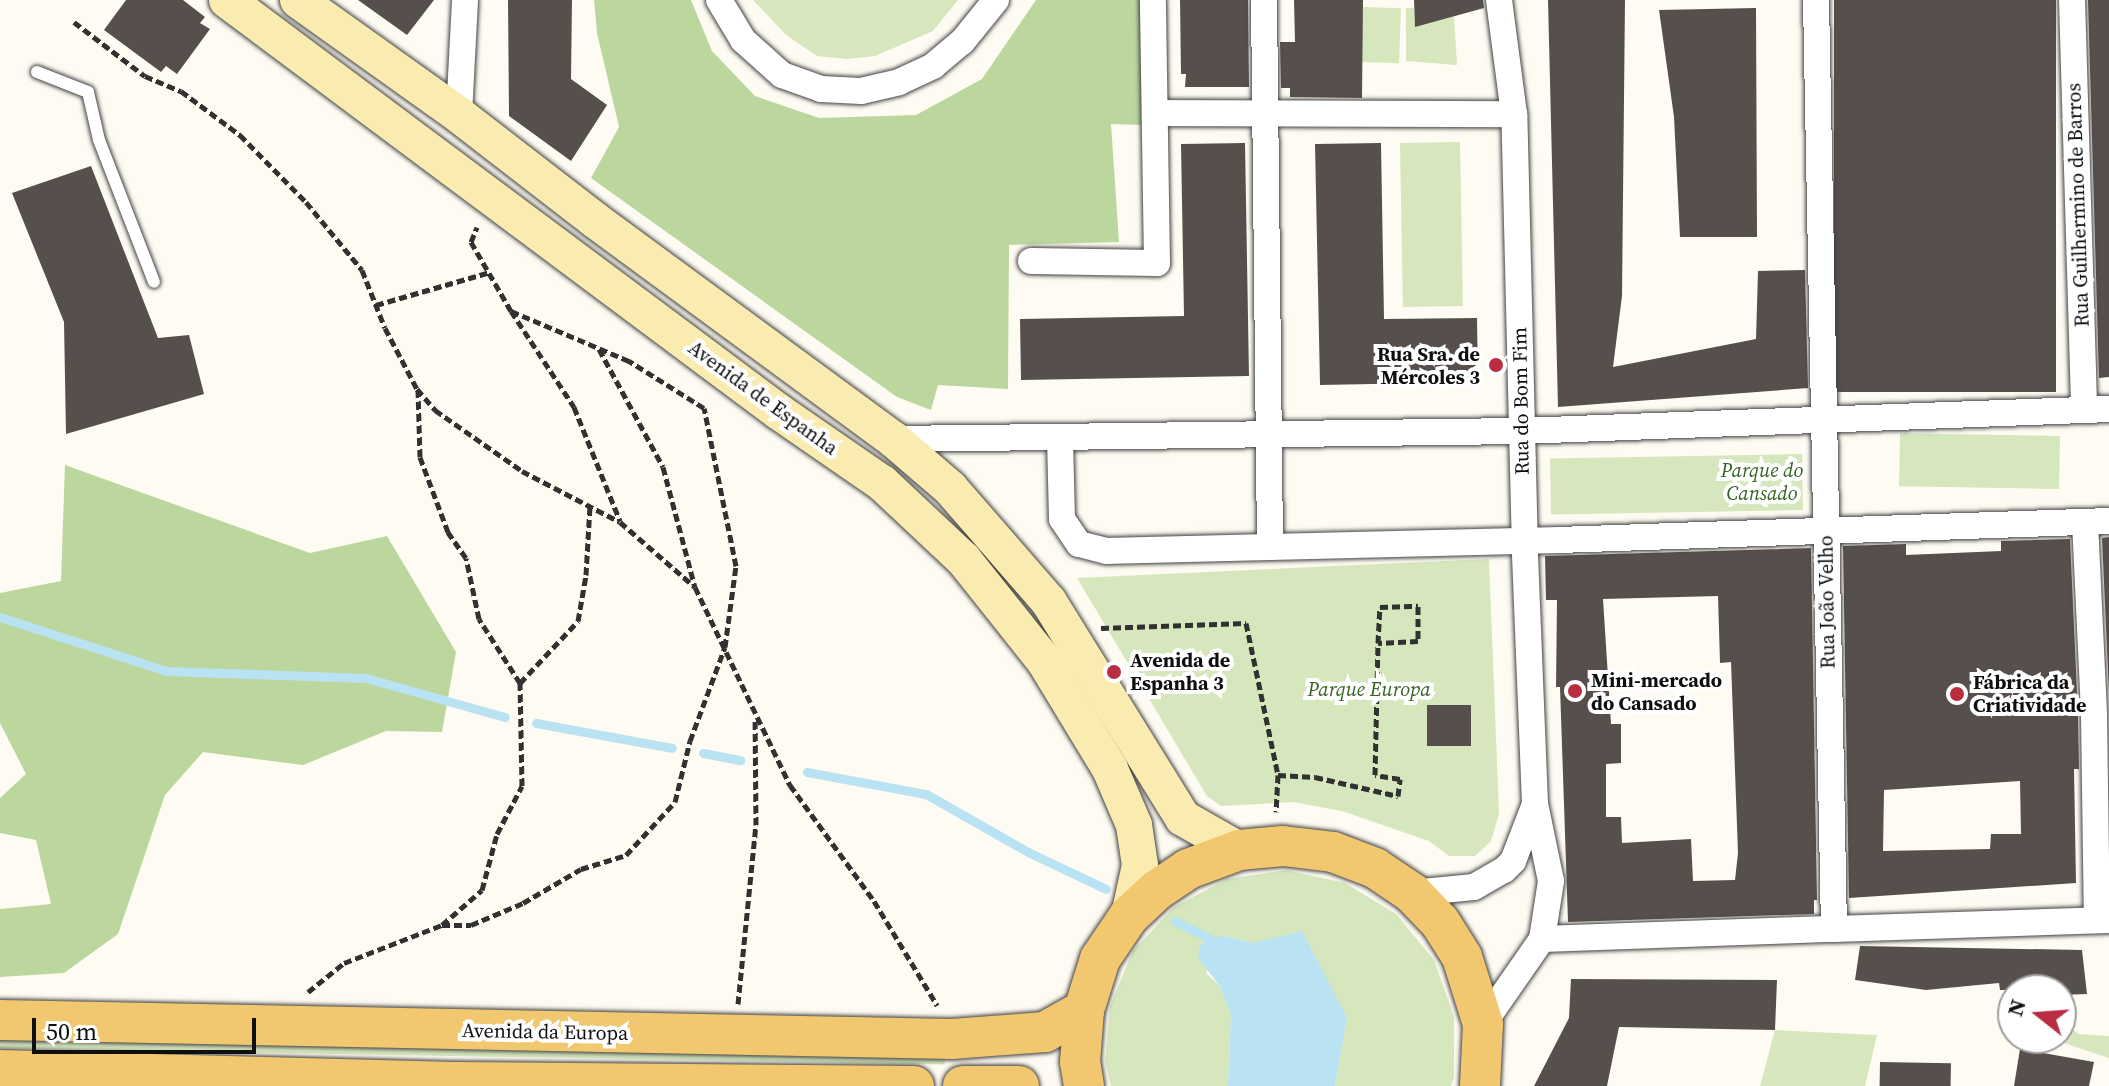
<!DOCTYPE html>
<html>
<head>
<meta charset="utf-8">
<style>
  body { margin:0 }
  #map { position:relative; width:2109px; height:1086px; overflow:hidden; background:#fefbf2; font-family:"Source Serif 4",serif }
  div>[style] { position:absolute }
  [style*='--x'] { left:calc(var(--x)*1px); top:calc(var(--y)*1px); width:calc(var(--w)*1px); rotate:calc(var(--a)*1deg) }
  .green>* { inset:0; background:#d6e7bd; transform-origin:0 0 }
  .forest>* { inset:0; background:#bcd79d }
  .water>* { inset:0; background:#b9e2f3 }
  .stream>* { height:9px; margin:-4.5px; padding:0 4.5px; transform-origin:4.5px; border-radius:4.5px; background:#b9e2f3 }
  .building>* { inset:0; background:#574f4c; transform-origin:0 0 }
  .path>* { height:5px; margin-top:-2.5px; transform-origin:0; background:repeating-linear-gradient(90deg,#313131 0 8px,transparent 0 12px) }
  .roads { filter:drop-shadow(0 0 2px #424242) drop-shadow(0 0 2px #424242) }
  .lane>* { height:12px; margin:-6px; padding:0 6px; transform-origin:6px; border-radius:6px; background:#fff }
  .street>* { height:26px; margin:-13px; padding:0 13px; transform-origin:13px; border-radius:13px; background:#fff }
  .secondary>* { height:36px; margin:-18px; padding:0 18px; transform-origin:18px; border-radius:18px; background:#faecb1 }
  .primary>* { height:40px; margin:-20px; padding:0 20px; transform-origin:20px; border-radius:20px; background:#f1c76f }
  .dots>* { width:22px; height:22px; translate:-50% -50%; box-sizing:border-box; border:4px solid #fff; border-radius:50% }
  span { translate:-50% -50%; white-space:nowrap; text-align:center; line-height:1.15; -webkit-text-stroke:8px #fff; paint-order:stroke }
  .street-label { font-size:20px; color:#0f0f0f }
  .poi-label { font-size:20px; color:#0f0f0f; font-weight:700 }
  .right { translate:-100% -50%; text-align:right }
  .left { translate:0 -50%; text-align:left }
  .park-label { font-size:20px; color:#356422; font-style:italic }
  .north { position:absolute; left:1997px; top:974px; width:80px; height:80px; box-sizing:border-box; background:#fff; border:2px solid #9f9f9f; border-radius:50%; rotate:287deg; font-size:22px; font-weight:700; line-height:32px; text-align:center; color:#0f0f0f }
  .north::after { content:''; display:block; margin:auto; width:28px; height:36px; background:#b82e40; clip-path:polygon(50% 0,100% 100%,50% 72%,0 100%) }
  .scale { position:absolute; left:32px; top:1018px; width:224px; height:36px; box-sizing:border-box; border:4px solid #0f0f0f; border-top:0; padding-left:10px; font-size:24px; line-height:28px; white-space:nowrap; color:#0f0f0f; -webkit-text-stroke:6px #fff; paint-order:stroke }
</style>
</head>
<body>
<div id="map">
  <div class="green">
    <i style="clip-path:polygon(753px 0,958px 0,933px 31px,875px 56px,847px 59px,817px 56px,786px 35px)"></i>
    <i style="left:1363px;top:7px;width:38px;height:55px;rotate:2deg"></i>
    <i style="clip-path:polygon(1406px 8px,1414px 8px,1415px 26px,1454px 16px,1457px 65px,1406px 61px)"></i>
    <i style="left:1460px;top:142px;width:164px;height:60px;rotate:89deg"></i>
    <i style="left:2060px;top:436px;width:53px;height:160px;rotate:91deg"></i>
    <i style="left:1802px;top:454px;width:56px;height:252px;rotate:89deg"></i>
    <i style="clip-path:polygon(1489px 559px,1499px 814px,1491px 841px,1475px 856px,1449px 856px,1429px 841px,1342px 811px,1293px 802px,1221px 806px,1207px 796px,1077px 578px)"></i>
    <i style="clip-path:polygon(1286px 870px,1345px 883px,1396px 914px,1434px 960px,1454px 1017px,1454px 1077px,1451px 1086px,1335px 1086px,1347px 1017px,1253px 943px,1225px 936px,1206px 973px,1219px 985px,1231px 1014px,1228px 1086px,1111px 1086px,1105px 1062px,1110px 1006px,1133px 951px,1174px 907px,1227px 879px)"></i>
    <i style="clip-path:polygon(2061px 1020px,2079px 1034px,2109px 1036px,2109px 1058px,2049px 1038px,2061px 1038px)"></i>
    <i style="clip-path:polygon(1775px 1030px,1877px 1035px,1865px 1086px,1760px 1086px)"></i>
    <i style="left:0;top:1035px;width:945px;height:13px;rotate:1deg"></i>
  </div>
  <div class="forest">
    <i style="clip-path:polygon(594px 0,691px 0,712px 51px,755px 96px,819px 118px,916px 115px,982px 79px,1036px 0,1148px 0,1141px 125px,1111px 124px,1119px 242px,1009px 245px,1008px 389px,938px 385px,931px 410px,897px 397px,591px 178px,619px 127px,597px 33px)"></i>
    <i style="clip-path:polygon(65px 465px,310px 553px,387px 536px,456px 652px,442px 732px,386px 731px,303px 765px,203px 752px,165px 795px,118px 934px,64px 973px,0 977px,0 909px,51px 904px,36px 840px,0 833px,0 798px,26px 774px,0 723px,0 593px,61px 581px)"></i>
  </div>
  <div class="water">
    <i style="clip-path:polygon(1302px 931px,1347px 1018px,1335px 1086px,1228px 1086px,1231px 1014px,1219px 985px,1198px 958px,1200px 946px,1209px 938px,1225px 936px,1253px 943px)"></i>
  </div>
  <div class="stream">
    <i style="--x:0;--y:617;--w:175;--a:18"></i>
    <i style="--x:166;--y:671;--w:200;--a:2"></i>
    <i style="--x:366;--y:678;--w:144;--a:15.7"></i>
    <i style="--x:536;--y:723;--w:138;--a:10.4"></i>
    <i style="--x:703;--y:753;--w:38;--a:11"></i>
    <i style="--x:807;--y:772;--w:121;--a:10.5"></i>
    <i style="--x:926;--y:794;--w:117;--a:29.6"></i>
    <i style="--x:1028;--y:852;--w:86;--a:25.4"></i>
    <i style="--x:1175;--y:921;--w:38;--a:27"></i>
  </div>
  <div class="building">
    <i style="clip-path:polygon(126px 0,183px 0,205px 17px,200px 23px,210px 29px,177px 74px,166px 66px,161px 72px,104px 30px)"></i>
    <i style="clip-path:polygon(358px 0,434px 0,407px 35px)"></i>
    <i style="clip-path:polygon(508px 0,572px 0,571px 79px,607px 105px,571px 161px,509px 116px)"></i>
    <i style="clip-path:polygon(1180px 0,1248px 0,1249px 87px,1185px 87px,1186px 74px,1181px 74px)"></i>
    <i style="clip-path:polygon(1294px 0,1363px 0,1362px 98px,1290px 97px,1290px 88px,1281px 88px,1280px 42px,1295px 42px)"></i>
    <i style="clip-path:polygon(1414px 0,1483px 0,1484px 8px,1415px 27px)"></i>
    <i style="clip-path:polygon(1548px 0,1625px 0,1622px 296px,1613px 367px,1756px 339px,1758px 271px,1805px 270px,1808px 388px,1558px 407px)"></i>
    <i style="left:1834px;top:0;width:222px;height:392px"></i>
    <i style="clip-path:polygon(2088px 0,2109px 0,2109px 377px,2099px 378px)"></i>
    <i style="clip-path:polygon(1756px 8px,1757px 237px,1680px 237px,1674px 117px,1659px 10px)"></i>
    <i style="clip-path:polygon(1245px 143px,1249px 376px,1021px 380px,1020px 319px,1184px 316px,1181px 144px)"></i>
    <i style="clip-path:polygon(1381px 143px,1384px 319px,1477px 318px,1478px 382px,1320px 385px,1315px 144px)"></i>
    <i style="clip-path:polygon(91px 166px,158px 338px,189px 335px,204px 394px,66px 434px,64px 322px,12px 193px)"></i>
    <i style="clip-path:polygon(2109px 537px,2109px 693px,2102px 538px)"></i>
    <i style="clip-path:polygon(evenodd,2070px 539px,2078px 715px,2079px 769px,2074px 769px,2076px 883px,1849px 898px,1843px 546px,1906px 544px,1906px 555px,2001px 551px,2001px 541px,2070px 539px,2020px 781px,2021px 834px,1991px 834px,1990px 849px,1883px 851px,1884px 790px,2020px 781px)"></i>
    <i style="clip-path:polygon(evenodd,1811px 548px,1817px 900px,1814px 900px,1814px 914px,1568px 922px,1560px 687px,1556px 687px,1557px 600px,1546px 600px,1545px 556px,1811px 548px,1718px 596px,1720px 663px,1731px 662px,1738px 853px,1735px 880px,1693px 881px,1691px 839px,1622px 843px,1621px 817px,1606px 817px,1606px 764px,1621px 763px,1621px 724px,1611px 724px,1603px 599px,1718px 596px)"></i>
    <i style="left:1427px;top:705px;width:44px;height:41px"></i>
    <i style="clip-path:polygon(1860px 946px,2082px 950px,2087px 994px,2061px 995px,2061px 990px,2000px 990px,1999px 983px,1926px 990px,1855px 980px)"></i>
    <i style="clip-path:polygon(1571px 979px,1777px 980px,1775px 1030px,1619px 1027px,1607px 1086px,1534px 1086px,1569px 1018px)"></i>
    <i style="clip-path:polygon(2020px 1049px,2094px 1062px,2089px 1086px,2014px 1086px)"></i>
    <i style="left:1880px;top:1062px;width:71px;height:24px;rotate:1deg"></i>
  </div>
  <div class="path">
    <i style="--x:74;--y:22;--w:89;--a:37.3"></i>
    <i style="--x:145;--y:76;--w:39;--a:23"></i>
    <i style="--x:181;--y:91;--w:74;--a:36.7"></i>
    <i style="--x:240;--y:135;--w:94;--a:45.4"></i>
    <i style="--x:306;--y:202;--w:88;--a:50.5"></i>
    <i style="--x:362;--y:270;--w:62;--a:68.4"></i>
    <i style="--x:385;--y:328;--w:69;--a:62.3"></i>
    <i style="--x:417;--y:389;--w:28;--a:49"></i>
    <i style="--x:435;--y:410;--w:106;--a:35"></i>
    <i style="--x:522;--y:471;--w:110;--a:27.5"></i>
    <i style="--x:620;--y:522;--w:99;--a:40.9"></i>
    <i style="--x:695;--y:587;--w:220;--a:64.4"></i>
    <i style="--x:790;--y:785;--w:143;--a:54.1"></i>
    <i style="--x:874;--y:901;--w:122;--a:58.8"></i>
    <i style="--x:376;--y:305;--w:119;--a:-16.1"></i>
    <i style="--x:511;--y:311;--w:115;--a:56.7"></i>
    <i style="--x:574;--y:407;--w:123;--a:68"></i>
    <i style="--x:599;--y:349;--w:134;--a:61.5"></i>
    <i style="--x:663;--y:467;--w:124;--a:75.1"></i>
    <i style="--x:1418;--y:606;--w:35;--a:90"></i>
    <i style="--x:1418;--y:641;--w:40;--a:177.1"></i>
    <i style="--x:1378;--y:643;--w:36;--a:-87"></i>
    <i style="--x:1380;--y:607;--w:38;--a:-2"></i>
    <i style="--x:1101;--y:628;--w:145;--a:-2"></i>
    <i style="--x:1246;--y:623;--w:155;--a:78.1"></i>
    <i style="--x:1278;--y:775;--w:37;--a:93"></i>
    <i style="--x:520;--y:683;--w:85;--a:-46.9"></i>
    <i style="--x:578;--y:621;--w:47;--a:-80.1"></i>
    <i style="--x:586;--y:575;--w:69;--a:-86.7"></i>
    <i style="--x:1278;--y:775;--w:37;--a:3"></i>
    <i style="--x:1315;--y:777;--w:85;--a:12.9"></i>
    <i style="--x:1398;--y:796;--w:17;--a:-83"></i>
    <i style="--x:1400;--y:779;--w:25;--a:-171"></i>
    <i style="--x:1375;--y:775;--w:132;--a:-88.7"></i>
    <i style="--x:442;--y:925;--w:29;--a:0"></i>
    <i style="--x:471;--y:925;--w:56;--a:-22.9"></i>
    <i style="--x:523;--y:903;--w:67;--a:-30.4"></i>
    <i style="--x:581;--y:869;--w:47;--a:-17.3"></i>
    <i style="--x:626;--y:855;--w:72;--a:-47.2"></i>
    <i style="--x:675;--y:802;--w:63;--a:-76.2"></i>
    <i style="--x:690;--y:741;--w:100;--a:-69.6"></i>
    <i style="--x:725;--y:647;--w:82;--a:-82.3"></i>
    <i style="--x:736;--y:566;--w:161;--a:-101.4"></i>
    <i style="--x:704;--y:408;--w:89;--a:-147.9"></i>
    <i style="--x:629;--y:361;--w:128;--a:-157"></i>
    <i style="--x:511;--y:311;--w:80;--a:-120.1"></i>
    <i style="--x:471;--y:242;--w:16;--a:-68"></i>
    <i style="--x:308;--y:992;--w:46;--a:-38.9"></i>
    <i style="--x:344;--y:963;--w:105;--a:-21.2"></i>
    <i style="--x:442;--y:925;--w:53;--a:-41.2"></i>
    <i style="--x:482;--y:890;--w:58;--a:-75"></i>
    <i style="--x:497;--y:834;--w:54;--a:-62.5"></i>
    <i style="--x:522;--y:786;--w:103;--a:-91.1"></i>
    <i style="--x:520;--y:683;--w:76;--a:-122.6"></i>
    <i style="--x:479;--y:619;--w:62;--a:-102"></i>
    <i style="--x:466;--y:558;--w:32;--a:-125"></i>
    <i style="--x:448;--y:532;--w:80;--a:-110.5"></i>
    <i style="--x:420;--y:457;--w:67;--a:-91.7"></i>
    <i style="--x:738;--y:1004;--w:180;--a:-84.3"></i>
    <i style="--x:756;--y:825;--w:106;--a:-90.5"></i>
  </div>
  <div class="roads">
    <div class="lane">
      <i style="--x:37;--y:72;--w:55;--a:21.4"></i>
      <i style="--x:88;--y:92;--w:49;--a:77.1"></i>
      <i style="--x:99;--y:140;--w:152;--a:68.8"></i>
    </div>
    <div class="street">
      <i style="--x:719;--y:0;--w:47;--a:59"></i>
      <i style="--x:743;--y:40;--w:52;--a:41.9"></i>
      <i style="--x:782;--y:75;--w:41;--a:19.7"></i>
      <i style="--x:821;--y:89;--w:40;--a:2.9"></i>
      <i style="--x:861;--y:91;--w:39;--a:-13"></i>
      <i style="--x:899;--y:82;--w:38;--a:-25"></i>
      <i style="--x:933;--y:66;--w:38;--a:-40"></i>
      <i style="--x:962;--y:42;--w:54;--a:-51"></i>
      <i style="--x:1264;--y:0;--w:547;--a:89.37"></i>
      <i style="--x:1816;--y:0;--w:929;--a:88.89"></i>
      <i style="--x:1834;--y:929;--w:275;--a:-1.9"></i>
      <i style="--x:2072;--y:0;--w:410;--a:88.3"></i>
      <i style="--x:1155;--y:113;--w:359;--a:0.2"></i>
      <i style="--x:459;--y:115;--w:115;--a:-87"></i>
      <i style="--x:1031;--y:261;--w:126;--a:0.9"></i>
      <i style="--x:1157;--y:263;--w:263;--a:-90.9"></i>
      <i style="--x:1060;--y:438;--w:81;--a:88.6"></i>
      <i style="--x:1062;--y:519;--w:30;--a:56"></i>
      <i style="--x:1079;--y:544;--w:29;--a:14"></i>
      <i style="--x:1107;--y:551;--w:451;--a:-1.4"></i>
      <i style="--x:1558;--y:540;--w:551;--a:-1.97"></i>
      <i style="--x:893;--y:439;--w:628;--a:-0.73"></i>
      <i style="--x:1521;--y:431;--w:588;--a:-2.14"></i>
      <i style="--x:2085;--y:522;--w:193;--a:87.3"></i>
      <i style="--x:2094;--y:715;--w:205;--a:89.2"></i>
      <i style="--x:1412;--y:893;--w:62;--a:-5.5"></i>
      <i style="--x:1474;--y:887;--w:34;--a:-30"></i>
      <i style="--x:1504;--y:870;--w:13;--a:-45"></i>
      <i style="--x:1513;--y:861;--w:61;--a:-68.9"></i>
      <i style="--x:1542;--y:939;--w:292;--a:-2"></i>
      <i style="--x:1483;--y:1024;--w:103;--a:-55.2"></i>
      <i style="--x:1542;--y:939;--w:59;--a:-81.2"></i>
      <i style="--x:1551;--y:881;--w:79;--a:-101.7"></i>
      <i style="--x:1535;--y:804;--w:253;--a:-92.3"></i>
      <i style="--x:1525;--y:551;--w:437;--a:-91.4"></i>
      <i style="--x:1514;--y:114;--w:115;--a:-97.5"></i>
    </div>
    <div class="secondary">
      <i style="--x:227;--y:0;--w:689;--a:36.74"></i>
      <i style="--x:779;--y:412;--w:125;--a:34.6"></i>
      <i style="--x:882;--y:483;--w:112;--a:43.2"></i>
      <i style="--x:964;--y:560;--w:130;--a:51.5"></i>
      <i style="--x:1045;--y:662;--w:125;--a:58.7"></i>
      <i style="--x:1110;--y:769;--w:61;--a:66.8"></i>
      <i style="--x:1134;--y:825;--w:40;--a:81.5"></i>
      <i style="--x:1140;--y:865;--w:52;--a:102.2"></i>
      <i style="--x:298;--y:0;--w:198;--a:35.5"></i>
      <i style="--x:459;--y:115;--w:173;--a:37.7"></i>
      <i style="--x:596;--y:221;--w:368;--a:36.3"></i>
      <i style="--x:893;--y:439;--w:75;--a:40.7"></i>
      <i style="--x:950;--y:488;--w:151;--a:49"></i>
      <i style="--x:1049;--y:602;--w:254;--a:58.2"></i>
      <i style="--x:1183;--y:818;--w:64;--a:29.7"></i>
    </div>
    <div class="primary">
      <i style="--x:0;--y:1020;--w:952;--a:1.14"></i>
      <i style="--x:952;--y:1039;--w:93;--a:-4.3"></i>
      <i style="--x:1045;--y:1032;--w:45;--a:-29.4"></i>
      <i style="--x:0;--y:1070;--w:454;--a:1.5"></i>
      <i style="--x:454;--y:1082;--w:460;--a:0.5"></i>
      <i style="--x:963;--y:1086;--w:56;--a:0"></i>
      <i style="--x:1084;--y:1086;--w:24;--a:-99"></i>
      <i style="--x:1080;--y:1062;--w:52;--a:-85.6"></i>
      <i style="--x:1084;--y:1010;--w:53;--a:-72.6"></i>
      <i style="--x:1100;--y:959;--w:52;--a:-56"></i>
      <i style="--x:1129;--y:916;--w:38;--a:-43"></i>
      <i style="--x:1157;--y:890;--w:37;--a:-34"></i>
      <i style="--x:1188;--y:869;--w:54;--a:-20.4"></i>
      <i style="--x:1239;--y:850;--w:44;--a:-5.2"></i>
      <i style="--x:1283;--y:846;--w:50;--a:6.8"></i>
      <i style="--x:1333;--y:852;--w:45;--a:20.9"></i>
      <i style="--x:1375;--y:868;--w:45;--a:34"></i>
      <i style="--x:1412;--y:893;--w:40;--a:46"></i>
      <i style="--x:1440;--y:922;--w:41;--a:57.8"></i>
      <i style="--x:1462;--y:957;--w:70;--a:72.6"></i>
      <i style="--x:1483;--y:1024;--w:62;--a:92.8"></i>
    </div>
  </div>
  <div class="dots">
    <i style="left:1496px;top:365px;background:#b82e40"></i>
    <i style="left:1114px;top:672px;background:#b82e40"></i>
    <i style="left:1575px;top:691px;background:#b82e40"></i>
    <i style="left:1957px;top:694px;background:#b82e40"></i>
  </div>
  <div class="street-label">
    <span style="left:2078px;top:205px;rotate:-92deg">Rua Guilhermino de Barros</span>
    <span style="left:763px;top:398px;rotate:36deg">Avenida de Espanha</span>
    <span style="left:1521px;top:401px;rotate:-91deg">Rua do Bom Fim</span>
    <span style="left:1827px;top:602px;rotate:-91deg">Rua João Velho</span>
    <span style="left:545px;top:1032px;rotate:1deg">Avenida da Europa</span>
  </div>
  <div class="poi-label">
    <span class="right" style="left:1480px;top:366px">Rua Sra. de<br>Mércoles 3</span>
    <span class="left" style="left:1130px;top:672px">Avenida de<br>Espanha 3</span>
    <span class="left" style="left:1591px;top:692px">Mini-mercado<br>do Cansado</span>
    <span class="left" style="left:1973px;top:694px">Fábrica da<br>Criatividade</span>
  </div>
  <div class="park-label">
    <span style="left:1762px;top:482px">Parque do<br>Cansado</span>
    <span style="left:1369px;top:689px">Parque Europa</span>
  </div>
  <div class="north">N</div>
  <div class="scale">50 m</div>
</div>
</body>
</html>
